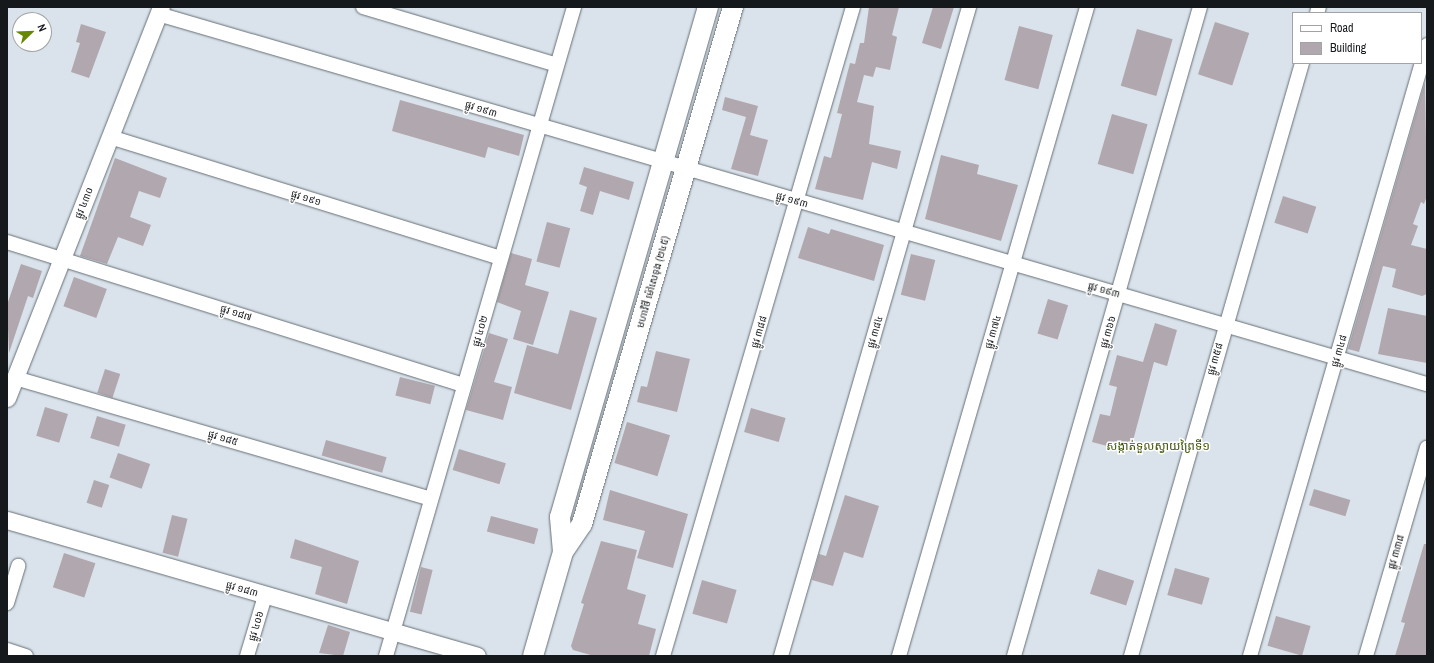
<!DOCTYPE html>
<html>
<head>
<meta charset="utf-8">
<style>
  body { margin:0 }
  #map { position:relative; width:1434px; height:663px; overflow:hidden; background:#dae3eb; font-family:"Archivo Narrow","Noto Sans Khmer",sans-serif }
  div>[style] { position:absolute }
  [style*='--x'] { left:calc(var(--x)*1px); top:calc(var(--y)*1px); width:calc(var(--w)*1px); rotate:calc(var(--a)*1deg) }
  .building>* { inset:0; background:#b1a7ae; transform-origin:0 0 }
  .roads { filter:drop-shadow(0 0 1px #666f76) drop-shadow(0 0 1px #666f76) }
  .minor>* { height:14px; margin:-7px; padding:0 7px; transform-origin:7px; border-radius:7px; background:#fff }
  .tertiary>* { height:17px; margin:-8.5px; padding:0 8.5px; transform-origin:8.5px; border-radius:8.5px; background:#fff }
  .secondary>* { height:20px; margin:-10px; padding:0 10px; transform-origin:10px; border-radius:10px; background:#fff }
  span { translate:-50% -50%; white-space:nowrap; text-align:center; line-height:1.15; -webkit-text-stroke:3px #fff; paint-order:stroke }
  .street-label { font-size:10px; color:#16191c }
  .quarter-label { font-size:12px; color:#3d5203 }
  .frame { position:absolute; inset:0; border:8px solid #16191c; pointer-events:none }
  .legend { position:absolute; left:1292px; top:12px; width:130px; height:52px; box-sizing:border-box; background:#fff; border:1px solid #a2a3a4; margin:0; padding:5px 7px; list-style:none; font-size:12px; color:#16191c }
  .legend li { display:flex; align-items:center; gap:8px; height:20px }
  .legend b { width:20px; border:1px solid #a2a3a4 }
  .north { position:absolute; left:12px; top:12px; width:40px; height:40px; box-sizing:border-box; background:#fff; border:1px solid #a2a3a4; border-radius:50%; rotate:67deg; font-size:11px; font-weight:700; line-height:16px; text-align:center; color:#16191c }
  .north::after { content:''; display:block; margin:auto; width:14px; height:18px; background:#668703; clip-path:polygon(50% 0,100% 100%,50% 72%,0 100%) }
</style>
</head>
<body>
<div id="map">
  <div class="building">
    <i style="clip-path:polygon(869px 7px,899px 7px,892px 35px,897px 37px,890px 70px,876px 67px,873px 77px,864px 75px,857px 102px,874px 106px,869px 144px,901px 151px,897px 169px,872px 162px,863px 200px,815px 189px,824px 156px,831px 158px,842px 114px,837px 113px,850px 63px,855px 64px,860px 43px,864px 43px)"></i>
    <i style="clip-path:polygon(933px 7px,954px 7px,941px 49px,922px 43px)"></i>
    <i style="left:1215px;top:22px;width:36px;height:55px;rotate:18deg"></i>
    <i style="clip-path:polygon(81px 24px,106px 32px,89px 78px,71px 72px,80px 43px,76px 42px)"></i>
    <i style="left:1019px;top:26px;width:35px;height:56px;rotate:15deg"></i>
    <i style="left:1137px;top:29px;width:37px;height:59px;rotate:16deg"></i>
    <i style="clip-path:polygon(1425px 82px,1427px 196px,1424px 204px,1421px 202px,1413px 224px,1418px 226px,1411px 245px,1427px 249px,1427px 294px,1422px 296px,1392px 287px,1396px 269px,1383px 266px,1359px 352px,1348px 349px)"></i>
    <i style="clip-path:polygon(725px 97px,758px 106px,750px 135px,768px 140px,758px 176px,731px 169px,746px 117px,722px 110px)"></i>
    <i style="clip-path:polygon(400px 100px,524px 135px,519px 156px,488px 147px,485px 158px,392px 131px)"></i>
    <i style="left:1112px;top:114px;width:37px;height:52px;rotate:16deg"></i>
    <i style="clip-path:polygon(941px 155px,979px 165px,977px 174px,1018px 185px,1001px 241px,925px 219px)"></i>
    <i style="clip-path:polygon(115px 158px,167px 178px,160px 198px,139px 191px,130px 217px,151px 225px,143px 246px,118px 237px,107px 264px,80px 256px)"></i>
    <i style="clip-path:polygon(584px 167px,634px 182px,629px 200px,600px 191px,593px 215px,580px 211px,587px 187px,579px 184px)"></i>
    <i style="left:1283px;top:196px;width:35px;height:28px;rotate:18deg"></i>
    <i style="left:547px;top:222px;width:24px;height:41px;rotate:15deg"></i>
    <i style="clip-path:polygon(808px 227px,829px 234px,831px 229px,884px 245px,874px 281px,798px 258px)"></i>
    <i style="clip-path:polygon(511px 253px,532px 259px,525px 285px,549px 292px,533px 345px,513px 339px,521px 311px,497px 302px)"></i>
    <i style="left:911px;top:254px;width:25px;height:42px;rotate:14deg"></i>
    <i style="clip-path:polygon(21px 264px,42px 271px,33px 298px,28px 296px,9px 353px,7px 305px)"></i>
    <i style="left:74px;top:277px;width:35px;height:31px;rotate:20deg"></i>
    <i style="left:1048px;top:299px;width:21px;height:36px;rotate:17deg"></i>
    <i style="clip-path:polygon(1388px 308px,1427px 316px,1427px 363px,1378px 354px)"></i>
    <i style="clip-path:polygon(570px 310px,597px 318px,571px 410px,514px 393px,527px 345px,558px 354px)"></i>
    <i style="clip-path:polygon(1155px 323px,1177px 330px,1167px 366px,1154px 362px,1130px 452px,1092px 442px,1100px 414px,1110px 416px,1117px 387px,1109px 385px,1117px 355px,1143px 362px)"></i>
    <i style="clip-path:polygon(489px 333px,508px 339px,494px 382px,512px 387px,503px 420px,466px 410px)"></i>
    <i style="clip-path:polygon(656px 351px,690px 359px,677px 412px,637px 402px,641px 386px,647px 387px)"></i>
    <i style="left:105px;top:369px;width:16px;height:25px;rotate:18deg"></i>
    <i style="left:400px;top:377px;width:36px;height:19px;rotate:14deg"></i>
    <i style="left:45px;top:407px;width:24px;height:30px;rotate:17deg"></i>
    <i style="left:751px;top:408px;width:36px;height:25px;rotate:16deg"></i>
    <i style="left:97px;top:416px;width:30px;height:23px;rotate:17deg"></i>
    <i style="left:627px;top:422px;width:45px;height:43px;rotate:17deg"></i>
    <i style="left:326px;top:440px;width:63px;height:16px;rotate:16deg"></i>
    <i style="left:459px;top:449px;width:49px;height:22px;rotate:17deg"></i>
    <i style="left:118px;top:453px;width:34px;height:26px;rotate:19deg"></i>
    <i style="left:94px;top:480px;width:16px;height:24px;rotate:18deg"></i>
    <i style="left:1314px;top:489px;width:38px;height:17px;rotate:17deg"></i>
    <i style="clip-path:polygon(610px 490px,688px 514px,673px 568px,637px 558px,645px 531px,603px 520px)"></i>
    <i style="clip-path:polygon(845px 495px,879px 506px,863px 558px,844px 552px,833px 586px,812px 580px,819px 554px,826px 556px)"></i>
    <i style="left:172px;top:515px;width:16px;height:39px;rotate:14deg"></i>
    <i style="left:491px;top:516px;width:49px;height:16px;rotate:15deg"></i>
    <i style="clip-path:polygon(295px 539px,359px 561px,347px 604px,315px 594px,322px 567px,290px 558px)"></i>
    <i style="clip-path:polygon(601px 541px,637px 550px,627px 589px,646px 595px,638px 624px,656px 629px,649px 656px,594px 656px,573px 650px,571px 646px,584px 604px,581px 603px)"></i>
    <i style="clip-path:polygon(1424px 544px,1427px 544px,1427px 656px,1395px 656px,1405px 623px,1401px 622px)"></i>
    <i style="left:64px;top:553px;width:33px;height:36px;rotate:18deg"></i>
    <i style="left:421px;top:567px;width:12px;height:46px;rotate:14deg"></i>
    <i style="left:1175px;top:568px;width:36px;height:28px;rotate:16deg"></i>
    <i style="left:1098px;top:569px;width:38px;height:26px;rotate:18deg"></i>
    <i style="left:702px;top:580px;width:36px;height:35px;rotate:16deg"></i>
    <i style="left:1276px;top:616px;width:36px;height:31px;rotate:16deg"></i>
    <i style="clip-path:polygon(328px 625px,350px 632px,343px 656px,319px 653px)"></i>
  </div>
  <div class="roads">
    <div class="minor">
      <i style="--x:363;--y:7;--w:202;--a:16.6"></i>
      <i style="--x:1317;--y:13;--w:6;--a:-72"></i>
      <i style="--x:158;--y:14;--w:1322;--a:16.26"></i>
      <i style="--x:110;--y:137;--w:409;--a:17.2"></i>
      <i style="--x:7;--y:242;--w:479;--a:17.4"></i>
      <i style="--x:15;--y:378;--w:433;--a:16.2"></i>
      <i style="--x:7;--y:603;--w:39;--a:-73"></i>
      <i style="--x:7;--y:650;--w:20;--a:18"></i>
      <i style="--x:247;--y:656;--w:63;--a:-73.3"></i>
      <i style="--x:386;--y:656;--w:676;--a:-73.84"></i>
      <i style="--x:663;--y:656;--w:676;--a:-73.68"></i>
      <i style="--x:781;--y:656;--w:676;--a:-73.84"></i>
      <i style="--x:899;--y:656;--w:676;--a:-73.84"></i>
      <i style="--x:1014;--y:656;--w:675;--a:-74.01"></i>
      <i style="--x:1131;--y:656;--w:617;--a:-73.91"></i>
      <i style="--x:1250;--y:656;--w:636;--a:-73.84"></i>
      <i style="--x:1366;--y:656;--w:217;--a:-73.7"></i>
    </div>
    <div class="tertiary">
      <i style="--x:7;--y:398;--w:420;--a:-68.5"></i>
      <i style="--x:7;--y:520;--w:489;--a:16.1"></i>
    </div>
    <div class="secondary">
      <i style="--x:563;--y:552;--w:35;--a:-95"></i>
      <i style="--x:560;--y:517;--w:531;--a:-73.82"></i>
      <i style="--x:533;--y:656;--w:108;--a:-73.9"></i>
      <i style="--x:563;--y:552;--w:34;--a:-56"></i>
      <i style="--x:582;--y:524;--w:539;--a:-73.72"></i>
    </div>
  </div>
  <div class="street-label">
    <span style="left:481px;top:109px;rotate:17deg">ផ្លូវ ១៩៣</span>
    <span style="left:306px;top:198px;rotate:17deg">ផ្លូវ ១៩១</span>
    <span style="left:792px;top:200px;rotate:16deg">ផ្លូវ ១៩៣</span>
    <span style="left:84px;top:203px;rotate:-68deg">ផ្លូវ ៤៣០</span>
    <span style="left:653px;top:282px;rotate:-74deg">មហាវិថី ម៉ៅសេទុង (២៤៥)</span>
    <span style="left:1104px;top:290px;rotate:16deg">ផ្លូវ ១៩៣</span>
    <span style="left:236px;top:313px;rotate:17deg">ផ្លូវ ១៨៧</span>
    <span style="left:480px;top:331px;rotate:-74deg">ផ្លូវ ៤០២</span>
    <span style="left:759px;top:332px;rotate:-74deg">ផ្លូវ ៣៨៨</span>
    <span style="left:875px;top:332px;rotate:-74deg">ផ្លូវ ៣៨៤</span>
    <span style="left:993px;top:332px;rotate:-74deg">ផ្លូវ ៣៧៤</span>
    <span style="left:1108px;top:332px;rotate:-74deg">ផ្លូវ ៣៦៦</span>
    <span style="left:1339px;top:351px;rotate:-74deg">ផ្លូវ ៣៤៨</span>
    <span style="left:1215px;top:359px;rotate:-74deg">ផ្លូវ ៣៥៨</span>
    <span style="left:223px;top:438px;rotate:16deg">ផ្លូវ ១៨៥</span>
    <span style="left:1396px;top:552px;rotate:-74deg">ផ្លូវ ៣៣៨</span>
    <span style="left:242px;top:589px;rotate:16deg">ផ្លូវ ១៨៣</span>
    <span style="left:256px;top:626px;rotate:-74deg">ផ្លូវ ៤០៦</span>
  </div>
  <div class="quarter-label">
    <span style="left:1158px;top:447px">សង្កាត់ទួលស្វាយព្រៃទី១</span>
  </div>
  <div class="frame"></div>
  <ul class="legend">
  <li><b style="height:5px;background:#fff"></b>Road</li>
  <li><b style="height:11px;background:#b1a7ae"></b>Building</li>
  </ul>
  <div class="north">N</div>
</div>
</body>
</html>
